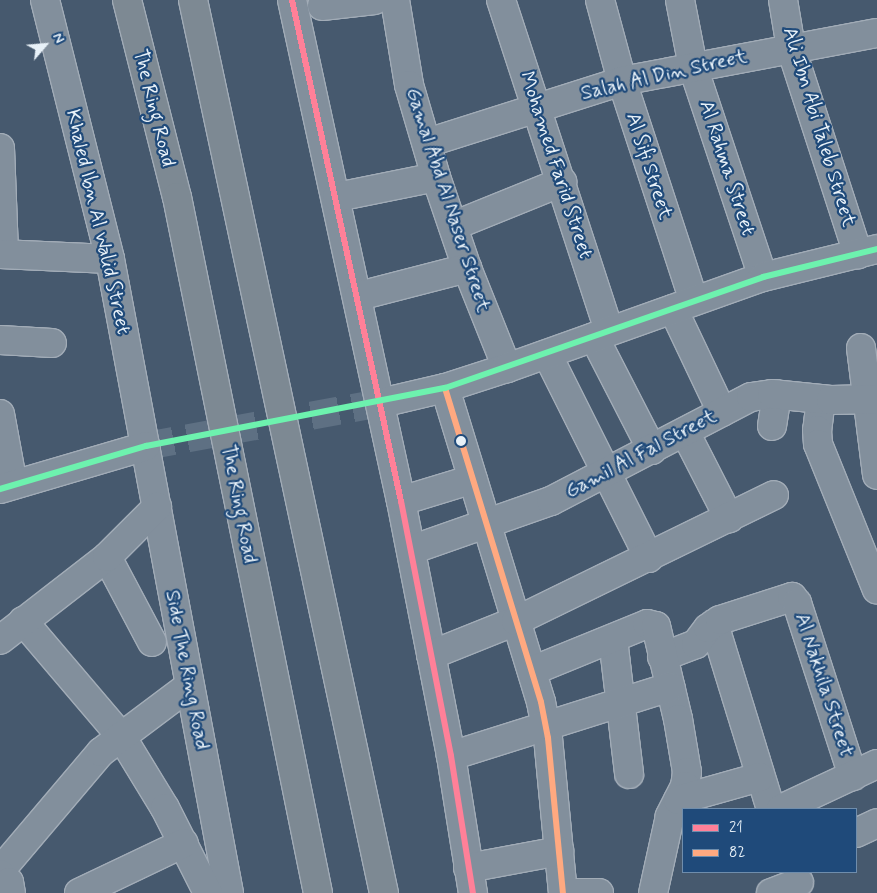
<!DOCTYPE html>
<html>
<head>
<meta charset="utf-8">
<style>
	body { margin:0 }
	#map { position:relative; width:877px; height:893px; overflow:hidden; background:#46596e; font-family:Mynerve,sans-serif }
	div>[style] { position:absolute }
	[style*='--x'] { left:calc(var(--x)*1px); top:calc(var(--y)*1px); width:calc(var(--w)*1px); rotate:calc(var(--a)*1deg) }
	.minor-tunnel>* { height:28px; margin-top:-14px; transform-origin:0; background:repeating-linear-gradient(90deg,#5e7083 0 28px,transparent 0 42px) }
	.roads { filter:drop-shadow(1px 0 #a2acb7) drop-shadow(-1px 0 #a2acb7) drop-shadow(0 1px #a2acb7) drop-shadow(0 -1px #a2acb7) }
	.minor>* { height:28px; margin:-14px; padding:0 14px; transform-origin:14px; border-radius:14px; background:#828f9c }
	.highway>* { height:28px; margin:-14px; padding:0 14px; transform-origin:14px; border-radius:14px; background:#7d8993 }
	.bus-1>* { height:6px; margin:-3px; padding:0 3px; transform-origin:3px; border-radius:3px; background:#ff8098 }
	.bus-2>* { height:6px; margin:-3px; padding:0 3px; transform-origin:3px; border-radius:3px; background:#ffa980 }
	.bus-3>* { height:6px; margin:-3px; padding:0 3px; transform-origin:3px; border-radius:3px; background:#6df2ae }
	.dots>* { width:14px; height:14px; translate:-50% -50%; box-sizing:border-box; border:2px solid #1f4a7a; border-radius:50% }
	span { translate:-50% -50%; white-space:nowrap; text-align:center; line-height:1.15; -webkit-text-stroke:4.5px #1f4a7a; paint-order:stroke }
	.street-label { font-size:20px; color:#e8f1f8 }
	.legend { position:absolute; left:682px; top:808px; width:175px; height:65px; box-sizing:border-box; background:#1f4a7a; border:1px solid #6f8dac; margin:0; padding:6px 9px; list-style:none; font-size:15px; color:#e8f1f8 }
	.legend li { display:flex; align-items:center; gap:10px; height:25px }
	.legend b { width:25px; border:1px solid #6f8dac }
	.north { position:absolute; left:20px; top:20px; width:50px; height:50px; -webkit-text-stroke:4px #1f4a7a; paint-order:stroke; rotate:63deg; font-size:14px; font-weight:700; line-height:20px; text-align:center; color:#e8f1f8 }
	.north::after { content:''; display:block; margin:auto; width:18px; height:22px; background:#e8f1f8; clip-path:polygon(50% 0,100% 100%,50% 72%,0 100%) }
</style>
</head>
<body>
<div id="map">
	<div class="minor-tunnel">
		<div style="--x:146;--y:446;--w:239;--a:-10.4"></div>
	</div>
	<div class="roads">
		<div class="minor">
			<div style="--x:45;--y:0;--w:267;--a:75.9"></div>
			<div style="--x:110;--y:259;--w:645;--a:79.37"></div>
			<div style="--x:292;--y:0;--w:513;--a:77.73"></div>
			<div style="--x:401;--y:501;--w:260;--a:78.9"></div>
			<div style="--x:451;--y:756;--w:139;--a:80.9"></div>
			<div style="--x:395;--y:0;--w:86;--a:80.6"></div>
			<div style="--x:409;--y:85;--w:96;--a:73.6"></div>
			<div style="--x:436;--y:177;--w:96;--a:71.2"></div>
			<div style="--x:467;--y:268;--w:108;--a:68.2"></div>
			<div style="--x:501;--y:0;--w:348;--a:71.9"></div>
			<div style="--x:600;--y:0;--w:84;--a:74.8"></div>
			<div style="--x:622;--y:81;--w:231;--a:71.9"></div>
			<div style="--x:680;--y:0;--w:68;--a:79"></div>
			<div style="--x:693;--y:67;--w:221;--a:71.6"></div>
			<div style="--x:783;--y:0;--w:49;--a:80.5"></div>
			<div style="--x:791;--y:48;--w:217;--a:72"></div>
			<div style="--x:322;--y:6;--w:53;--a:-6.5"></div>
			<div style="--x:427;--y:143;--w:205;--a:-17.6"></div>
			<div style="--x:622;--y:81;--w:259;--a:-10.7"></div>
			<div style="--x:0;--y:148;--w:106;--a:87.8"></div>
			<div style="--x:337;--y:197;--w:101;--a:-11.4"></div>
			<div style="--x:453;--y:226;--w:118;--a:-22"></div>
			<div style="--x:0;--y:254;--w:110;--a:2.6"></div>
			<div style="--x:359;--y:296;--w:112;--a:-14.5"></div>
			<div style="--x:673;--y:309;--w:114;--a:64.6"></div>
			<div style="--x:594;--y:337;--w:127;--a:62.8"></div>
			<div style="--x:0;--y:340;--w:52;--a:3.3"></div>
			<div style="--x:861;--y:348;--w:128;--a:82.8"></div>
			<div style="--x:547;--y:354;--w:228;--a:63.4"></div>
			<div style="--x:445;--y:388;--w:328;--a:73"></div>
			<div style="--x:541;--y:702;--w:37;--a:79"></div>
			<div style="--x:548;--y:738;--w:156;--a:84.5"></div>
			<div style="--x:821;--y:399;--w:31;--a:97"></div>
			<div style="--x:817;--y:430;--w:14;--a:86"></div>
			<div style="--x:818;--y:444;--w:157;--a:68"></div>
			<div style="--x:381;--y:403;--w:66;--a:-13.2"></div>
			<div style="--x:445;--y:388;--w:65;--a:-17.9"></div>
			<div style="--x:507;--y:368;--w:272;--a:-19.6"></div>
			<div style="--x:763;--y:277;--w:117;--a:-13.8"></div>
			<div style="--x:0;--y:414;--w:72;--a:79.6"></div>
			<div style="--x:772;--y:426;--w:32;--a:-81"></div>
			<div style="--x:685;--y:432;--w:97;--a:62.9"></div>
			<div style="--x:0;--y:489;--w:152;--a:-16.4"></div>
			<div style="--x:401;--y:501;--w:75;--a:-17"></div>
			<div style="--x:411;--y:550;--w:148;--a:-19.3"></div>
			<div style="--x:551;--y:501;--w:225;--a:-27.5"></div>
			<div style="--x:751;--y:397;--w:21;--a:-8"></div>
			<div style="--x:772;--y:394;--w:59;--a:5.8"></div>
			<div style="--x:831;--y:400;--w:46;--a:-1.2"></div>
			<div style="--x:107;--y:557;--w:96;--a:62.1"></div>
			<div style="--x:23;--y:621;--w:151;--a:49.6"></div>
			<div style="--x:121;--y:736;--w:84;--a:58.6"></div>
			<div style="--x:165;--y:808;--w:95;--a:63.2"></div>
			<div style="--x:714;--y:624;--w:194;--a:72.9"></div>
			<div style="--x:613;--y:639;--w:136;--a:83.2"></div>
			<div style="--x:0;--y:640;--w:135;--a:-37.8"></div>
			<div style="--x:107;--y:557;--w:71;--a:-45"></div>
			<div style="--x:431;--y:655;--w:92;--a:-21.8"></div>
			<div style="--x:516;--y:621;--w:287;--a:-26"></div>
			<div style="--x:662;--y:657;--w:36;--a:-21"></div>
			<div style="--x:696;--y:644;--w:20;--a:-53"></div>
			<div style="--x:708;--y:628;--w:14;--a:-34"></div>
			<div style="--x:720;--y:620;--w:76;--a:-17.7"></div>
			<div style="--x:792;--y:597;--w:8;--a:50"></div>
			<div style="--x:797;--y:603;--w:182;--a:72.1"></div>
			<div style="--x:532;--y:671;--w:124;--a:-22.2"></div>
			<div style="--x:647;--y:624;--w:9;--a:13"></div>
			<div style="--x:656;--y:626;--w:96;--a:76.7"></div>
			<div style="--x:678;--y:719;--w:54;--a:80.4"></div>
			<div style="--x:687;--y:772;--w:14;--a:98"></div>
			<div style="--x:685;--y:786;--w:34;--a:117"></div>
			<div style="--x:670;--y:816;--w:79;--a:102.4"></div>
			<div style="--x:451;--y:756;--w:230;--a:-17.5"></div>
			<div style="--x:678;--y:800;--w:85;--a:-15.7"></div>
			<div style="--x:781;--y:809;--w:106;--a:-25.1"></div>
			<div style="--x:856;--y:833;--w:23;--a:-25"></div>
			<div style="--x:468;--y:868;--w:93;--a:-10.6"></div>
			<div style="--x:0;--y:871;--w:156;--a:-49.7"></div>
			<div style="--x:101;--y:752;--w:110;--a:-36.9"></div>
			<div style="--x:0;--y:874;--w:12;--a:42"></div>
			<div style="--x:9;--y:882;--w:11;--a:80"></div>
			<div style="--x:79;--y:893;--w:116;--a:-25.5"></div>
			<div style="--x:573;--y:893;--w:26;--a:0"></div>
			<div style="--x:771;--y:893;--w:30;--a:-21"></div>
		</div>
		<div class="highway">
			<div style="--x:127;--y:0;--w:203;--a:75.8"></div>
			<div style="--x:177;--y:197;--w:710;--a:78.55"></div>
			<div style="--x:193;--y:0;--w:913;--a:77.93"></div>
		</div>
	</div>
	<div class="bus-1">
		<div style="--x:292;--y:0;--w:513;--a:77.73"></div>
		<div style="--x:401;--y:501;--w:260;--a:78.9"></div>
		<div style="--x:451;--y:756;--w:139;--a:80.9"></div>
	</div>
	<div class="bus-2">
		<div style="--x:445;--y:388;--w:328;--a:73"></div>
		<div style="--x:541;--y:702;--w:37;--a:79"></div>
		<div style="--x:548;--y:738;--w:156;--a:84.5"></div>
	</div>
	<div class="bus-3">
		<div style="--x:0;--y:489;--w:152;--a:-16.4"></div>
		<div style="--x:146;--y:446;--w:305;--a:-11"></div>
		<div style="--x:445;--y:388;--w:337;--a:-19.2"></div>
		<div style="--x:763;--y:277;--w:117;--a:-13.8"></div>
	</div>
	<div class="dots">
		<div style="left:461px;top:441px;background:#e8f1f8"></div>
	</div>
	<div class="street-label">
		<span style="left:664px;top:75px;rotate:-13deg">Salah Al Din Street</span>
		<span style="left:154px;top:108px;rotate:76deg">The Ring Road</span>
		<span style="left:819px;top:127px;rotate:73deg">Ali Ibn Abi Taleb Street</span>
		<span style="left:556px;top:165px;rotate:72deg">Mohamed Farid Street</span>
		<span style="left:649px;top:166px;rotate:72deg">Al Sifi Street</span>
		<span style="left:727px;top:168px;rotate:72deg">Al Rahma Street</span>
		<span style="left:448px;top:200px;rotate:72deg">Gamal Abd Al Naser Street</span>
		<span style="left:98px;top:222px;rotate:77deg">Khaled Ibn Al Walid Street</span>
		<span style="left:641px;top:454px;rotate:-28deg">Gamil Al Fal Street</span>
		<span style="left:239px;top:504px;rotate:79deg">The Ring Road</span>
		<span style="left:187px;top:670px;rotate:79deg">Side The Ring Road</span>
		<span style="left:824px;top:685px;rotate:72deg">Al Nakhila Street</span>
	</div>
	<ul class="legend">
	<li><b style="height:6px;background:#ff8098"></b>21</li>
	<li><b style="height:6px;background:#ffa980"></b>82</li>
	</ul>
	<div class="north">N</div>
</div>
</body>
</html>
